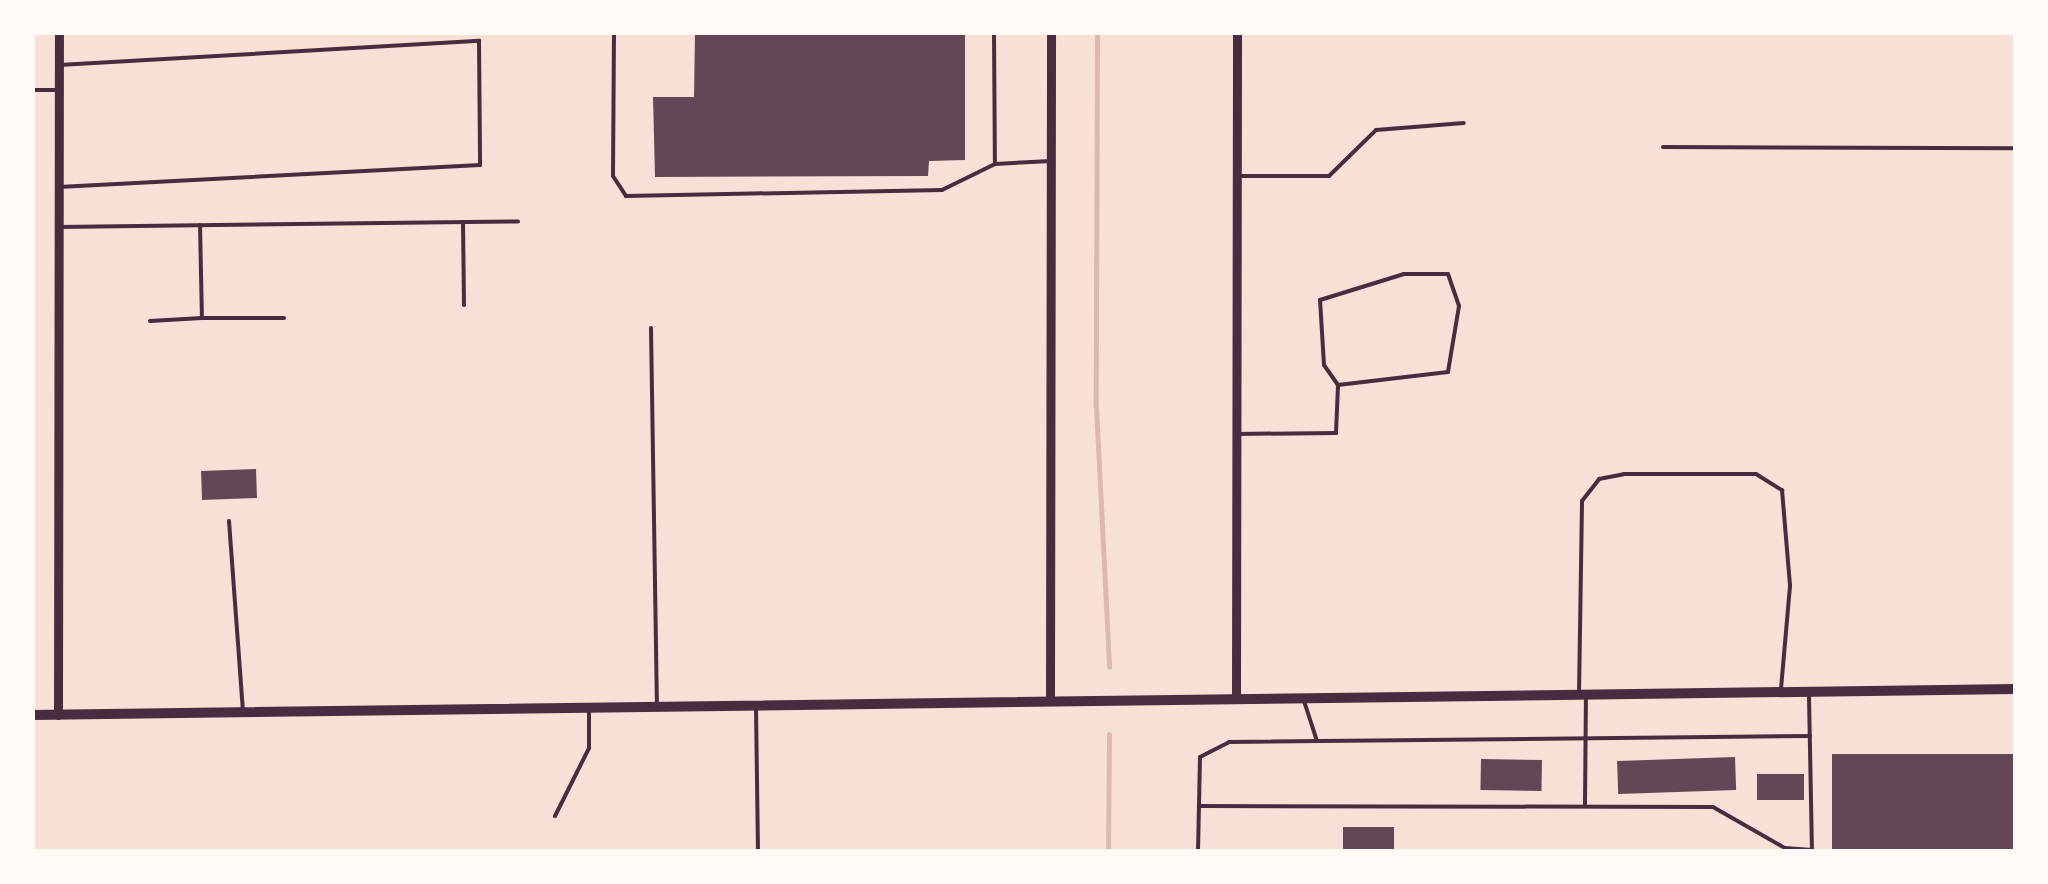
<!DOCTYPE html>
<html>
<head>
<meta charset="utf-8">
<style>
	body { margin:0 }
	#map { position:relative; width:2048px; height:884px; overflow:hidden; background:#f7e1d7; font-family:"Asap Condensed",sans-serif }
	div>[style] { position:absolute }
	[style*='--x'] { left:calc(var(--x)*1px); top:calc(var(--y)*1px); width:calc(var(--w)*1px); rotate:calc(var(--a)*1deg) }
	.stream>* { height:5px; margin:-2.5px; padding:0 2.5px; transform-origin:2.5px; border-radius:2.5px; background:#dcb8b0 }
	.building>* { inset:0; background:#644757; transform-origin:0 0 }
	.service>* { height:4px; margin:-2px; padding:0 2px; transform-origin:2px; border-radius:2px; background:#4a2c40 }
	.minor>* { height:9px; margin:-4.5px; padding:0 4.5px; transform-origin:4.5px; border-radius:4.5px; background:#4a2c40 }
	.tertiary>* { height:10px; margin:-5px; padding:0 5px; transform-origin:5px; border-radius:5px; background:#4a2c40 }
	span { translate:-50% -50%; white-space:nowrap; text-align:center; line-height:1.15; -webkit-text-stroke:10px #fffaf5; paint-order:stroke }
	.frame { position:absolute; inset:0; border:35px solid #fffaf5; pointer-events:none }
</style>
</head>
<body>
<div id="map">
	<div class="stream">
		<div style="--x:1097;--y:32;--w:375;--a:90.2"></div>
		<div style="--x:1096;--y:407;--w:260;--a:87.1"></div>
		<div style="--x:1108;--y:852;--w:118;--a:-89.5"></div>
	</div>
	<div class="building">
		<div style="clip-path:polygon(695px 32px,965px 32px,965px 160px,929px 161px,928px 176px,655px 177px,653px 97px,694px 97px)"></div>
		<div style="left:256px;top:469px;width:29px;height:55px;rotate:88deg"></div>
		<div style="left:2016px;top:754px;width:98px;height:184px;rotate:90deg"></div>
		<div style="left:1735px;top:757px;width:33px;height:118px;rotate:88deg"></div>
		<div style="left:1481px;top:759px;width:61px;height:31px;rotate:1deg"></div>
		<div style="left:1757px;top:774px;width:47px;height:26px"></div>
		<div style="left:1394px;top:827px;width:25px;height:51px;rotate:90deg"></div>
	</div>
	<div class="service">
		<div style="--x:614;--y:32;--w:144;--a:90.4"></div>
		<div style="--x:613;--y:176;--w:24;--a:57"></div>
		<div style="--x:626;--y:196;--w:316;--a:-1.1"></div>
		<div style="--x:942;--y:190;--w:59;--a:-26.1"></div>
		<div style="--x:995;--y:164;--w:56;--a:-3.1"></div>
		<div style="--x:994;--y:32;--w:131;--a:89.6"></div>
		<div style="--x:59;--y:65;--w:421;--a:-3.3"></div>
		<div style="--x:479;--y:41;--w:124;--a:89.5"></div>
		<div style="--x:480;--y:165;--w:422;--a:177"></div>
		<div style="--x:32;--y:90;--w:27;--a:0"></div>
		<div style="--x:1663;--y:147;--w:353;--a:0.2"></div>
		<div style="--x:1237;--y:176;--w:92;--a:0"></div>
		<div style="--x:1329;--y:176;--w:66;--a:-44.4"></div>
		<div style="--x:1376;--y:130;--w:88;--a:-4.5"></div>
		<div style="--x:463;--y:222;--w:83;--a:89.3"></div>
		<div style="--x:200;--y:225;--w:93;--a:88.8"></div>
		<div style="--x:202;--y:318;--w:82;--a:0"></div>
		<div style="--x:59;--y:227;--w:459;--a:-0.7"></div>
		<div style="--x:150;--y:321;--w:52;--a:-3.3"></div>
		<div style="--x:651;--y:328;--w:378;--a:89.1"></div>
		<div style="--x:1236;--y:434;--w:100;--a:-0.6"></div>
		<div style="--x:1336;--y:433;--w:48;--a:-87.6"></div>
		<div style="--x:1338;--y:385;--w:24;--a:-125"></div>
		<div style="--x:1324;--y:365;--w:65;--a:-93.5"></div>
		<div style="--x:1320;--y:300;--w:88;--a:-17.2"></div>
		<div style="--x:1404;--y:274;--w:44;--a:0"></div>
		<div style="--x:1448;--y:274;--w:34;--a:71"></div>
		<div style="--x:1459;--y:306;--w:67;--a:99.5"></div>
		<div style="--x:1448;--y:372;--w:111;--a:173.3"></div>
		<div style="--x:229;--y:521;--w:192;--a:85.8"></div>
		<div style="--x:1579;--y:694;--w:193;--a:-89.1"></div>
		<div style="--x:1582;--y:501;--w:28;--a:-52"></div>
		<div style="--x:1599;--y:479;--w:25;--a:-11"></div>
		<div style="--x:1624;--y:474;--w:132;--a:0"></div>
		<div style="--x:1756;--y:474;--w:31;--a:32"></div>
		<div style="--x:1782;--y:490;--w:96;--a:85.2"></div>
		<div style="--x:1790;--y:586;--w:103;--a:95"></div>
		<div style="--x:1809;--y:696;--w:156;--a:88.9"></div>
		<div style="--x:1304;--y:701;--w:40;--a:72"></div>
		<div style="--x:756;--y:709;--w:143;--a:89.2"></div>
		<div style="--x:1585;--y:804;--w:105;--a:-89.5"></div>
		<div style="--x:1199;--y:806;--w:514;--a:0.11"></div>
		<div style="--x:1713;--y:807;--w:83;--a:29.7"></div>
		<div style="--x:1785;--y:848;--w:27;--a:4"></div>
		<div style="--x:555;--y:816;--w:76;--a:-63.4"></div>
		<div style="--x:589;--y:748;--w:37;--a:-90"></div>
		<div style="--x:1198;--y:852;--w:95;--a:-88.8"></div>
		<div style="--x:1200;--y:757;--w:33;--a:-27"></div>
		<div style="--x:1229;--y:742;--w:581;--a:-0.59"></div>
	</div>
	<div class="minor">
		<div style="--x:1236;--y:698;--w:666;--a:-89.91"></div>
		<div style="--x:1050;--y:699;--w:667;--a:-89.91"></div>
		<div style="--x:58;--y:715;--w:683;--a:-89.92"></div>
	</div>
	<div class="tertiary">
		<div style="--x:32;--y:715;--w:1984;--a:-0.75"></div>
	</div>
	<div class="frame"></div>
</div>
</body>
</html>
